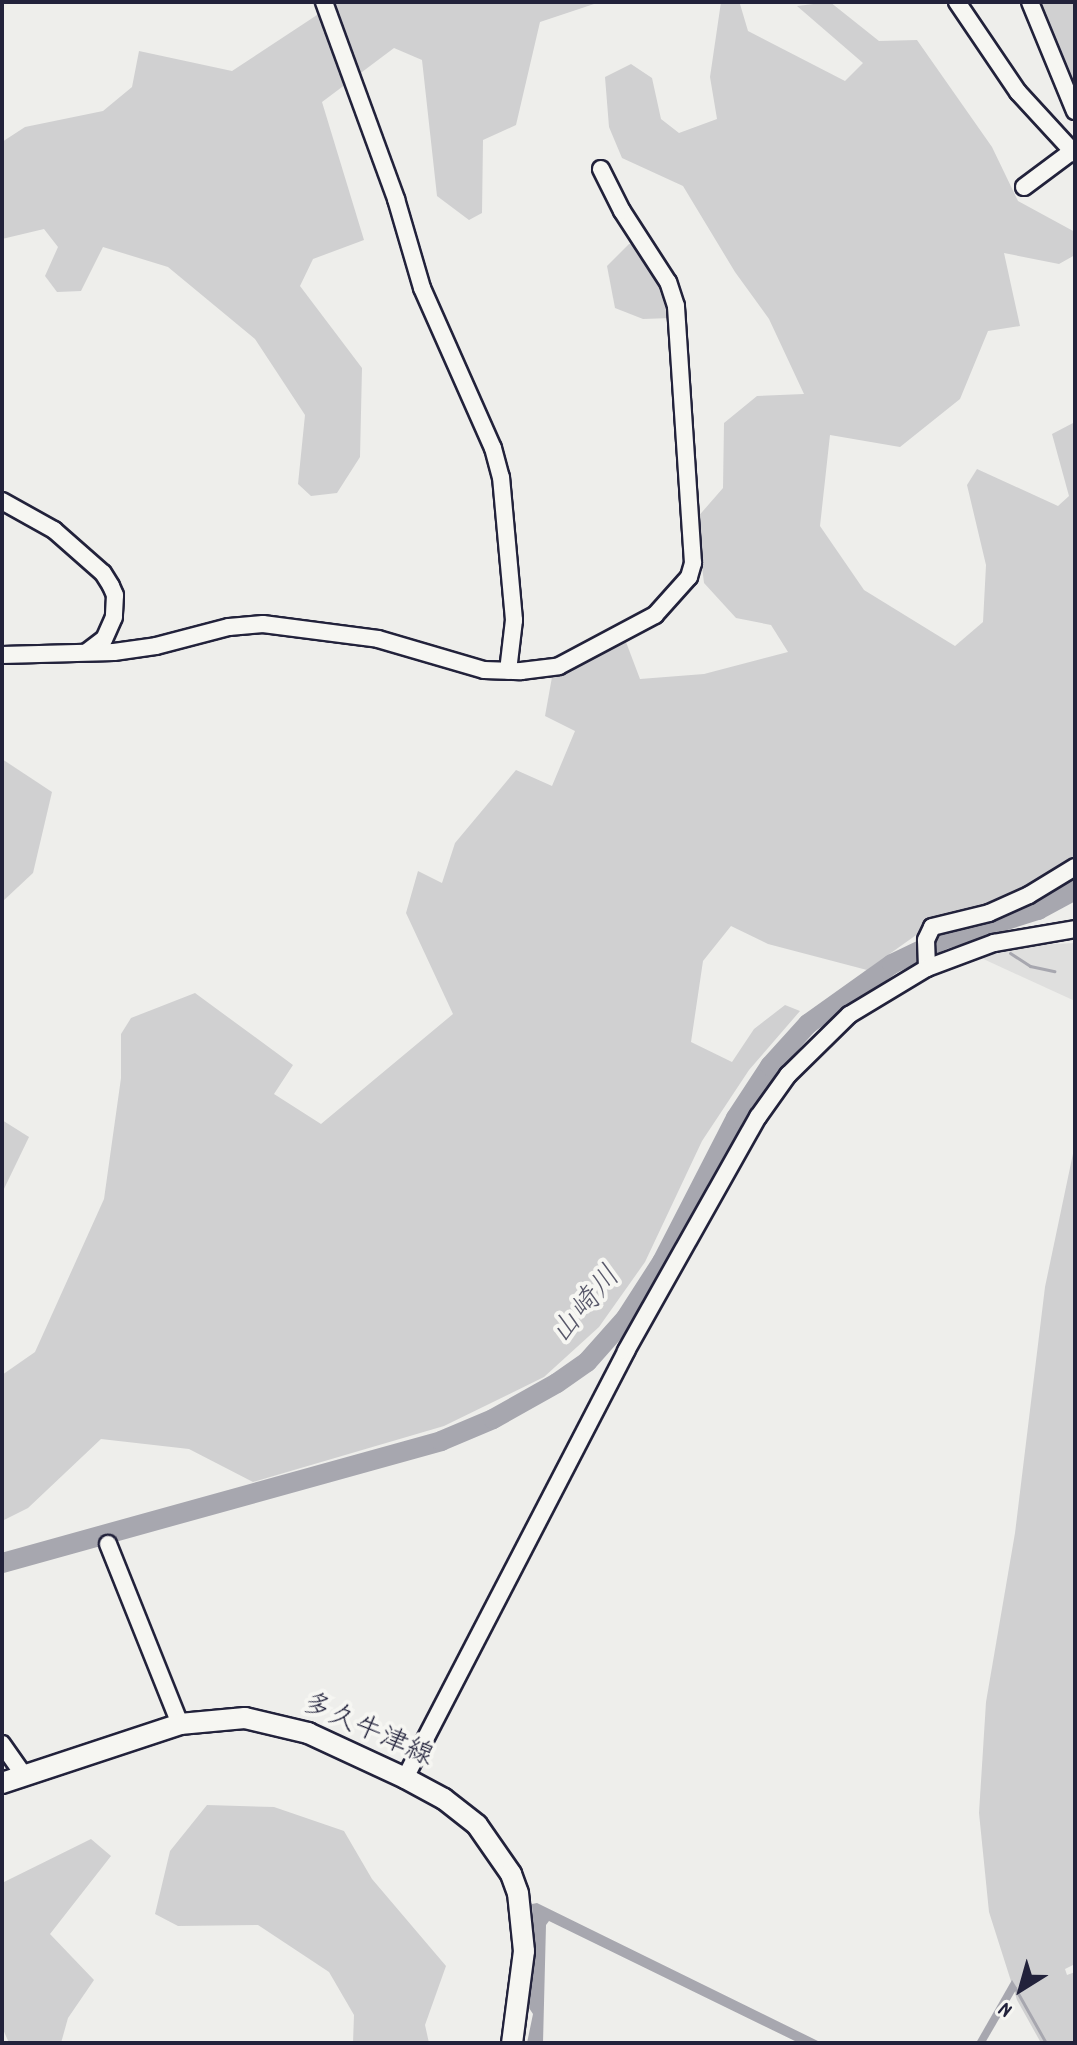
<!DOCTYPE html>
<html>
<head>
<meta charset="utf-8">
<style>
	body { margin:0 }
	#map { position:relative; width:1077px; height:2045px; overflow:hidden; background:#eeeeeb; font-family:Dekko,"Klee One",sans-serif }
	div>[style] { position:absolute }
	[style*='--x'] { left:calc(var(--x)*1px); top:calc(var(--y)*1px); width:calc(var(--w)*1px); rotate:calc(var(--a)*1deg) }
	.built>* { inset:0; background:#dfdfde }
	.green>* { inset:0; background:#d0d0d1 }
	.water>* { inset:0; background:#a7a7af }
	.stream>* { height:3px; margin:-1.5px; padding:0 1.5px; transform-origin:1.5px; border-radius:1.5px; background:#a7a7af }
	.river>* { height:20px; margin:-10px; padding:0 10px; transform-origin:10px; border-radius:10px; background:#a7a7af }
	.roads { filter:drop-shadow(2px 0 #22223b) drop-shadow(-2px 0 #22223b) drop-shadow(0 2px #22223b) drop-shadow(0 -2px #22223b) }
	.minor>* { height:16px; margin:-8px; padding:0 8px; transform-origin:8px; border-radius:8px; background:#f6f6f2 }
	.major>* { height:20px; margin:-10px; padding:0 10px; transform-origin:10px; border-radius:10px; background:#f6f6f2 }
	span { translate:-50% -50%; white-space:nowrap; text-align:center; line-height:1.15; -webkit-text-stroke:8px #f6f6f2; paint-order:stroke }
	.street-label { font-size:28px; color:#22223b }
	.water-label { font-size:30px; color:#575769; font-style:italic }
	.frame { position:absolute; inset:0; border:4px solid #22223b; pointer-events:none }
	.north { position:absolute; left:981px; top:1949px; width:80px; height:80px; -webkit-text-stroke:6px #f6f6f2; paint-order:stroke; rotate:217deg; font-size:22px; font-weight:700; line-height:32px; text-align:center; color:#22223b }
	.north::after { content:''; display:block; margin:auto; width:28px; height:36px; background:#22223b; clip-path:polygon(50% 0,100% 100%,50% 72%,0 100%) }
</style>
</head>
<body>
<div id="map">
	<div class="built">
		<div style="clip-path:polygon(1075px 943px,1075px 1001px,979px 957px,1036px 945px)"></div>
	</div>
	<div class="green">
		<div style="clip-path:polygon(326px 2px,600px 2px,540px 22px,516px 125px,483px 140px,482px 213px,469px 220px,437px 196px,422px 60px,394px 48px,322px 102px,364px 240px,313px 259px,300px 286px,362px 368px,360px 457px,337px 493px,311px 496px,298px 484px,305px 415px,255px 339px,168px 267px,103px 247px,81px 291px,57px 292px,45px 276px,58px 247px,44px 229px,2px 239px,2px 142px,25px 127px,103px 111px,132px 87px,139px 51px,232px 71px,317px 15px)"></div>
		<div style="clip-path:polygon(721px 2px,740px 4px,748px 31px,845px 81px,863px 63px,797px 6px,830px 2px,879px 41px,917px 40px,992px 147px,1018px 201px,1075px 232px,1075px 255px,1059px 264px,1004px 253px,1020px 326px,988px 331px,960px 399px,900px 447px,830px 435px,820px 526px,864px 590px,955px 646px,983px 622px,986px 565px,967px 485px,977px 469px,1058px 506px,1069px 496px,1052px 434px,1075px 422px,1075px 856px,1000px 902px,926px 928px,867px 970px,768px 944px,731px 926px,703px 961px,691px 1042px,732px 1062px,754px 1029px,785px 1005px,800px 1011px,749px 1070px,702px 1141px,645px 1262px,599px 1327px,544px 1377px,444px 1426px,253px 1482px,189px 1449px,101px 1439px,28px 1508px,2px 1521px,2px 1375px,35px 1352px,104px 1199px,121px 1078px,121px 1034px,131px 1018px,195px 993px,293px 1065px,274px 1094px,321px 1124px,453px 1014px,406px 913px,418px 871px,442px 883px,455px 843px,516px 770px,552px 786px,575px 731px,545px 716px,552px 677px,582px 656px,626px 642px,640px 679px,704px 674px,788px 652px,771px 625px,736px 618px,704px 583px,696px 519px,723px 488px,724px 423px,757px 396px,804px 394px,769px 319px,735px 272px,683px 186px,622px 158px,609px 127px,605px 77px,631px 64px,652px 78px,661px 119px,679px 133px,717px 119px,710px 77px)"></div>
		<div style="clip-path:polygon(1024px 2px,1075px 2px,1075px 101px)"></div>
		<div style="clip-path:polygon(629px 244px,650px 246px,674px 271px,681px 306px,671px 318px,643px 319px,615px 308px,607px 266px)"></div>
		<div style="clip-path:polygon(2px 759px,52px 792px,33px 873px,2px 902px)"></div>
		<div style="clip-path:polygon(2px 1120px,29px 1137px,2px 1193px)"></div>
		<div style="clip-path:polygon(1075px 1144px,1075px 1964px,1065px 1969px,1067px 1975px,1075px 1972px,1075px 2043px,1041px 2043px,1017px 2000px,989px 1912px,979px 1813px,986px 1702px,1015px 1533px,1045px 1287px)"></div>
		<div style="clip-path:polygon(207px 1805px,274px 1807px,344px 1831px,372px 1879px,446px 1966px,425px 2025px,429px 2043px,353px 2043px,354px 2015px,329px 1972px,258px 1925px,178px 1926px,155px 1914px,170px 1851px)"></div>
		<div style="clip-path:polygon(91px 1839px,111px 1856px,50px 1934px,94px 1980px,68px 2018px,61px 2043px,9px 2043px,2px 2027px,2px 1883px)"></div>
	</div>
	<div class="water">
		<div style="clip-path:polygon(537px 1903px,822px 2043px,799px 2043px,549px 1921px,546px 1925px,543px 2043px,527px 2043px,533px 2014px,527px 2005px,534px 1951px,532px 1904px)"></div>
		<div style="clip-path:polygon(1012px 1980px,1017px 1988px,985px 2043px,976px 2043px)"></div>
	</div>
	<div class="stream">
		<div style="--x:1010;--y:953;--w:24;--a:33"></div>
		<div style="--x:1030;--y:966;--w:25;--a:12"></div>
		<div style="--x:1015;--y:1988;--w:63;--a:60.6"></div>
	</div>
	<div class="river">
		<div style="--x:2;--y:1563;--w:456;--a:-15.5"></div>
		<div style="--x:441;--y:1441;--w:56;--a:-22.9"></div>
		<div style="--x:493;--y:1419;--w:73;--a:-29.4"></div>
		<div style="--x:557;--y:1383;--w:37;--a:-35"></div>
		<div style="--x:587;--y:1362;--w:59;--a:-48.4"></div>
		<div style="--x:626;--y:1318;--w:67;--a:-57.3"></div>
		<div style="--x:662;--y:1262;--w:162;--a:-62.8"></div>
		<div style="--x:736;--y:1118;--w:62;--a:-56.8"></div>
		<div style="--x:770;--y:1066;--w:57;--a:-47.9"></div>
		<div style="--x:808;--y:1024;--w:103;--a:-35.5"></div>
		<div style="--x:892;--y:964;--w:55;--a:-25.6"></div>
		<div style="--x:942;--y:940;--w:101;--a:-17.4"></div>
		<div style="--x:1038;--y:910;--w:42;--a:-28.4"></div>
	</div>
	<div class="roads">
		<div class="minor">
			<div style="--x:324;--y:2;--w:210;--a:69.9"></div>
			<div style="--x:396;--y:199;--w:93;--a:73.7"></div>
			<div style="--x:422;--y:288;--w:175;--a:66.1"></div>
			<div style="--x:493;--y:448;--w:30;--a:75"></div>
			<div style="--x:501;--y:477;--w:144;--a:84.8"></div>
			<div style="--x:514;--y:620;--w:51;--a:96.7"></div>
			<div style="--x:957;--y:2;--w:109;--a:55.9"></div>
			<div style="--x:1018;--y:92;--w:84;--a:47.4"></div>
			<div style="--x:1030;--y:2;--w:118;--a:67.6"></div>
			<div style="--x:1024;--y:187;--w:64;--a:-36.7"></div>
			<div style="--x:2;--y:501;--w:60;--a:29.1"></div>
			<div style="--x:54;--y:530;--w:65;--a:41.3"></div>
			<div style="--x:103;--y:573;--w:15;--a:58"></div>
			<div style="--x:111;--y:586;--w:10;--a:66"></div>
			<div style="--x:115;--y:595;--w:22;--a:93"></div>
			<div style="--x:114;--y:617;--w:24;--a:114"></div>
			<div style="--x:104;--y:639;--w:21;--a:143"></div>
			<div style="--x:2;--y:655;--w:112;--a:-1.5"></div>
			<div style="--x:114;--y:652;--w:42;--a:-8.1"></div>
			<div style="--x:156;--y:646;--w:75;--a:-14.6"></div>
			<div style="--x:229;--y:627;--w:34;--a:-5"></div>
			<div style="--x:263;--y:624;--w:116;--a:7.4"></div>
			<div style="--x:378;--y:639;--w:110;--a:16.3"></div>
			<div style="--x:484;--y:670;--w:37;--a:2"></div>
			<div style="--x:521;--y:671;--w:38;--a:-7"></div>
			<div style="--x:559;--y:666;--w:109;--a:-28"></div>
			<div style="--x:655;--y:615;--w:51;--a:-48.2"></div>
			<div style="--x:689;--y:577;--w:15;--a:-74"></div>
			<div style="--x:693;--y:563;--w:258;--a:-93.8"></div>
			<div style="--x:676;--y:306;--w:25;--a:-108"></div>
			<div style="--x:668;--y:282;--w:85;--a:-122.9"></div>
			<div style="--x:622;--y:211;--w:47;--a:-116.6"></div>
			<div style="--x:927;--y:968;--w:28;--a:-92"></div>
			<div style="--x:926;--y:940;--w:14;--a:-65"></div>
			<div style="--x:932;--y:927;--w:59;--a:-13.8"></div>
			<div style="--x:989;--y:913;--w:44;--a:-24.2"></div>
			<div style="--x:1029;--y:895;--w:54;--a:-31.3"></div>
			<div style="--x:108;--y:1544;--w:194;--a:68.2"></div>
			<div style="--x:2;--y:1744;--w:38;--a:55"></div>
			<div style="--x:405;--y:1778;--w:481;--a:-62.6"></div>
			<div style="--x:626;--y:1351;--w:269;--a:-60.6"></div>
			<div style="--x:758;--y:1117;--w:52;--a:-54.5"></div>
			<div style="--x:788;--y:1075;--w:86;--a:-44.5"></div>
			<div style="--x:849;--y:1015;--w:91;--a:-31.1"></div>
			<div style="--x:927;--y:968;--w:72;--a:-20.5"></div>
			<div style="--x:994;--y:943;--w:82;--a:-9.8"></div>
		</div>
		<div class="major">
			<div style="--x:2;--y:1783;--w:188;--a:-18.3"></div>
			<div style="--x:180;--y:1724;--w:65;--a:-5.3"></div>
			<div style="--x:245;--y:1718;--w:65;--a:13.4"></div>
			<div style="--x:308;--y:1733;--w:107;--a:24.9"></div>
			<div style="--x:405;--y:1778;--w:44;--a:28.3"></div>
			<div style="--x:444;--y:1799;--w:42;--a:38.2"></div>
			<div style="--x:477;--y:1825;--w:60;--a:55.2"></div>
			<div style="--x:511;--y:1874;--w:20;--a:70"></div>
			<div style="--x:518;--y:1893;--w:58;--a:84.1"></div>
			<div style="--x:524;--y:1951;--w:93;--a:97.4"></div>
		</div>
	</div>
	<div class="street-label">
		<span style="left:367px;top:1732px;rotate:24deg">多久牛津線</span>
	</div>
	<div class="water-label">
		<span style="left:588px;top:1307px;rotate:-50deg">山崎川</span>
	</div>
	<div class="frame"></div>
	<div class="north">N</div>
</div>
</body>
</html>
